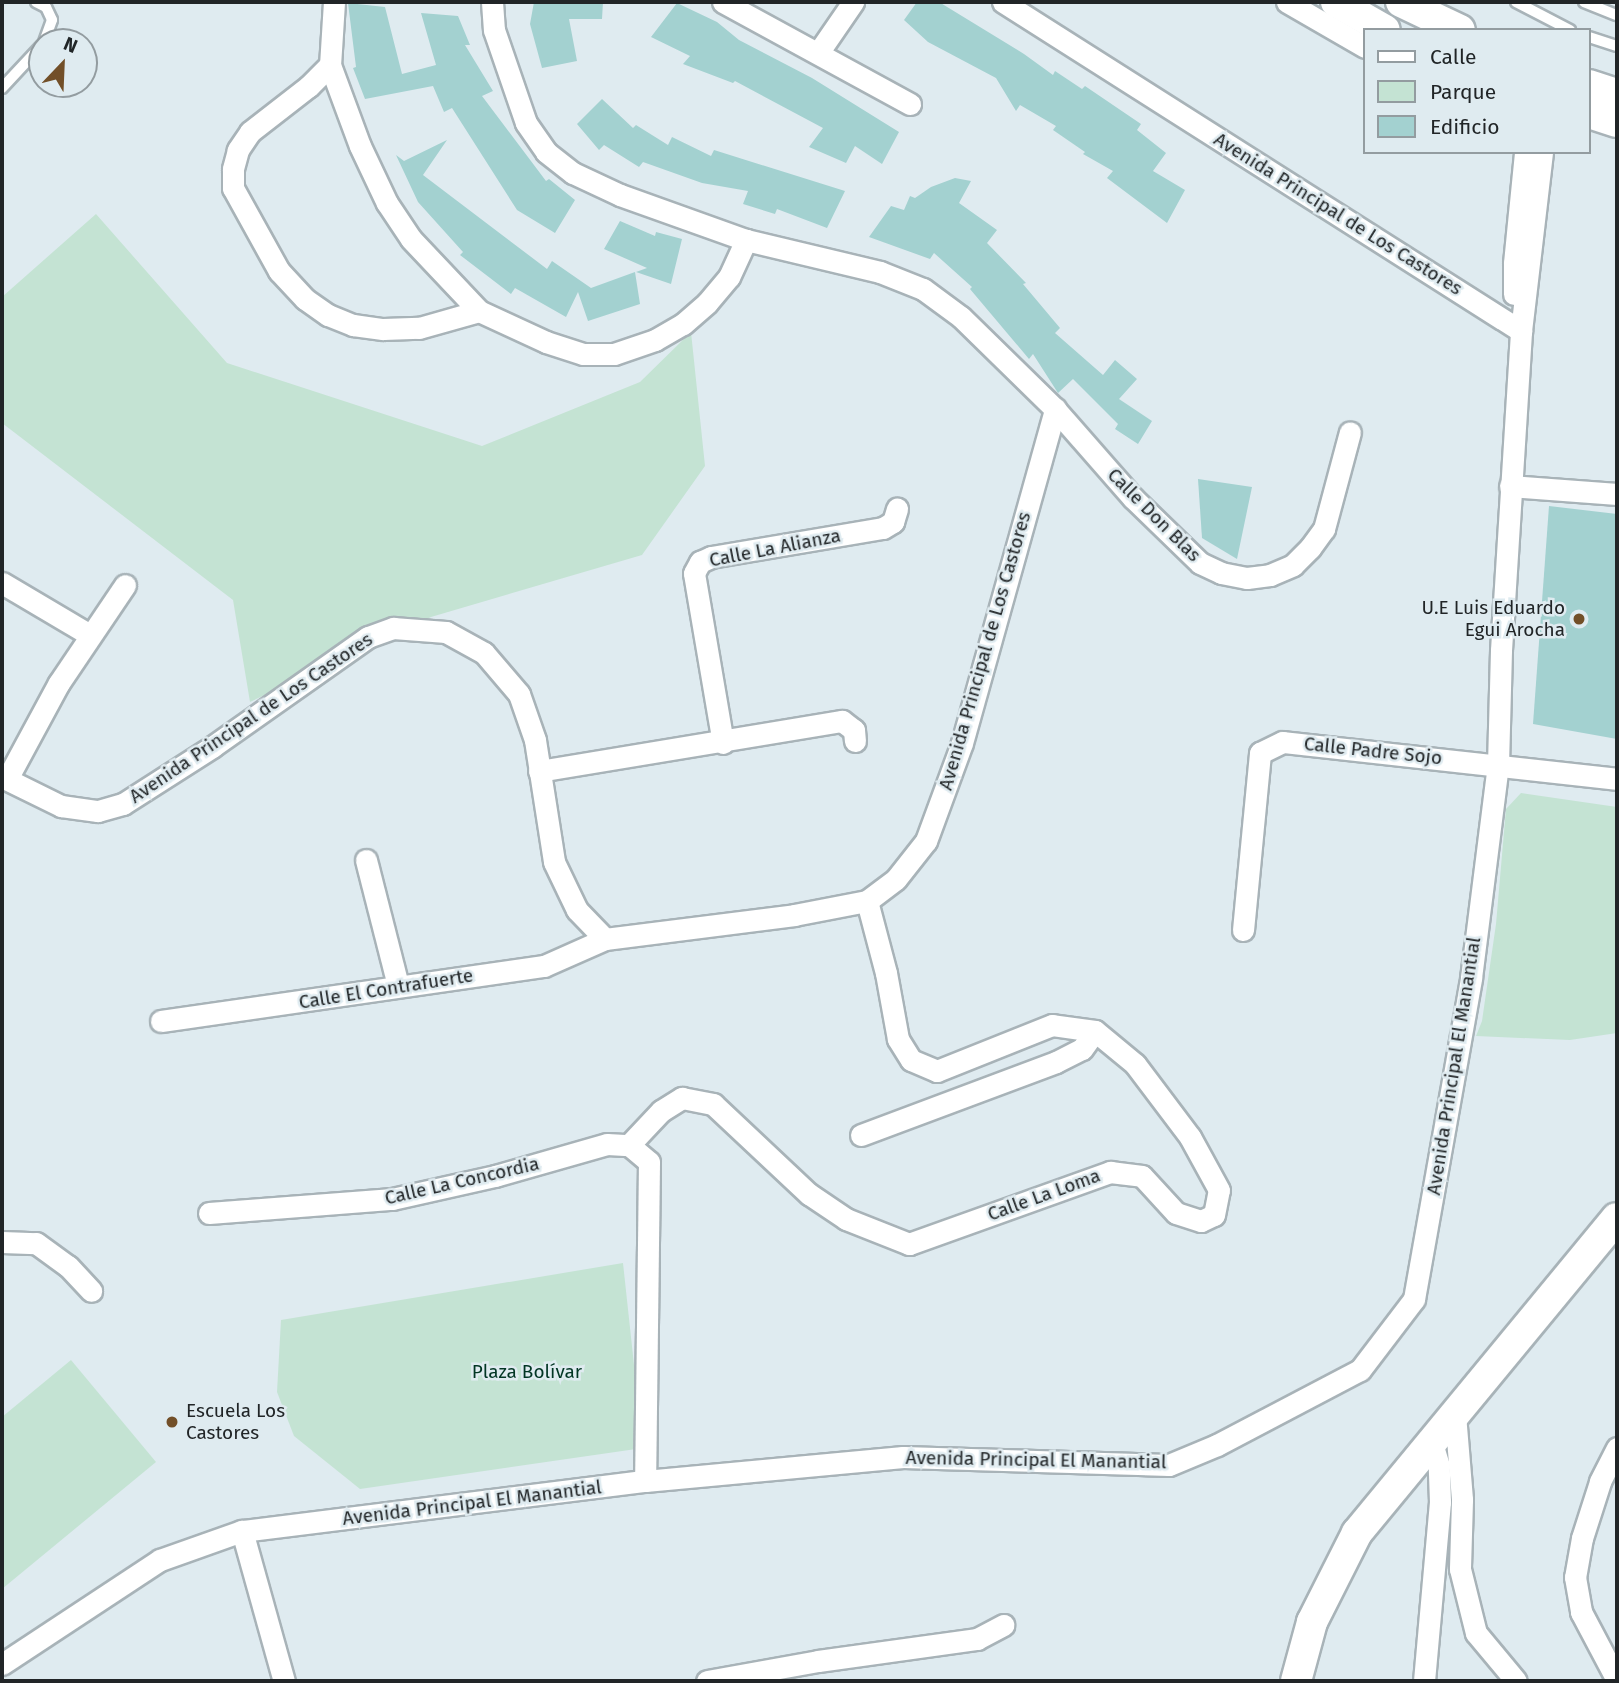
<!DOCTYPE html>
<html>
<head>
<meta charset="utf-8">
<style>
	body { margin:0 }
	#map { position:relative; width:1619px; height:1683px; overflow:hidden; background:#dfebf0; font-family:"Fira Sans",sans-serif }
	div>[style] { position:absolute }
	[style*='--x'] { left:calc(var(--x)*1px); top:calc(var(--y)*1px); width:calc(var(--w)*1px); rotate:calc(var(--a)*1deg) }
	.green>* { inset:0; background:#c4e3d3 }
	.building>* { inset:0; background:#a3d1d0 }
	.roads { filter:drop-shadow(2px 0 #a8b3b8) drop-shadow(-2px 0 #a8b3b8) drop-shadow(0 2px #a8b3b8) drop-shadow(0 -2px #a8b3b8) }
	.lane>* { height:10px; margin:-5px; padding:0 5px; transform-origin:5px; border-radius:5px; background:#fff }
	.street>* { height:21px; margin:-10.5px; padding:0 10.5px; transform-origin:10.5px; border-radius:10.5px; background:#fff }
	.secondary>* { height:30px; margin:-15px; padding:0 15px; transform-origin:15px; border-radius:15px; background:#fff }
	.dots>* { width:19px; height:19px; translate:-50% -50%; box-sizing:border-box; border:4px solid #dfebf0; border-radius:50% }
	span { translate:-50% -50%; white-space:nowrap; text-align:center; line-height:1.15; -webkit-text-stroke:5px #dfebf0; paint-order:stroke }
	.street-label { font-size:19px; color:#212527 }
	.poi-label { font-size:19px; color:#212527 }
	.right { translate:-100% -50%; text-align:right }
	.left { translate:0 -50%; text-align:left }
	.park-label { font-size:19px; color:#023624 }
	.frame { position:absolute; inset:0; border:4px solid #212527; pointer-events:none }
	.legend { position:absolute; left:1363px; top:28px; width:228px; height:126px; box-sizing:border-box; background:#dfebf0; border:2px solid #939ca0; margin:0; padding:9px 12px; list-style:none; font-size:21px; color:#212527 }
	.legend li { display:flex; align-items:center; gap:14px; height:35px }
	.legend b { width:35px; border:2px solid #939ca0 }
	.north { position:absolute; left:28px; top:28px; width:70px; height:70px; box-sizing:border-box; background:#dfebf0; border:2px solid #939ca0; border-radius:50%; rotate:23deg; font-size:19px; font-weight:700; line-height:28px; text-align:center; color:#212527 }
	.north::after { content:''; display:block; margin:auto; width:24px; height:32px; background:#724f28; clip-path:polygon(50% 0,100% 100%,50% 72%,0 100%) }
</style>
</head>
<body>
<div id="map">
	<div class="green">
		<div style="clip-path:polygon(96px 214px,227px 363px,482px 446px,640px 382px,691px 332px,705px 466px,642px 555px,431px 617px,250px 702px,233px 600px,2px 423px,2px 297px)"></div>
		<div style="clip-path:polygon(1521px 793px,1617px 807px,1617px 1033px,1570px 1040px,1476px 1036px,1482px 1021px,1496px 924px,1506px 809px)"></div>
		<div style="clip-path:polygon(623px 1263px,643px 1448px,360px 1489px,294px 1436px,277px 1392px,281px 1320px)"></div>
		<div style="clip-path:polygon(71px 1360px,156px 1462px,2px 1589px,2px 1417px)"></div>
	</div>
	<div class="building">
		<div style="clip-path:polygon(534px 2px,603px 2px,602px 19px,569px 19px,577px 61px,542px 68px,530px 24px)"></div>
		<div style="clip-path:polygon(917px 2px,939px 2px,1024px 54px,1053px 75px,1055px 71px,1082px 89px,1085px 86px,1141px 124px,1137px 130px,1166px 153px,1153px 171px,1185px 190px,1167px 223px,1107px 178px,1113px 171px,1083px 154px,1085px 152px,1053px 130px,1056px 126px,1020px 105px,1016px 111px,996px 78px,928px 42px,904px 20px)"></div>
		<div style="clip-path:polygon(348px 3px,385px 7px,402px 74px,436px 65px,421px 13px,458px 16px,470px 45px,465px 45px,493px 91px,482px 96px,546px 181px,549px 179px,575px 200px,555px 233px,517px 210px,452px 108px,444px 112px,433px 86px,365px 99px,353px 68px,356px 67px)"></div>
		<div style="clip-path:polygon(677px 3px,717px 22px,739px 40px,812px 78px,899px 132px,882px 164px,855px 146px,846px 163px,809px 147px,823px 128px,735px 81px,733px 83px,683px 64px,690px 56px,651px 37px)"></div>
		<div style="clip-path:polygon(602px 99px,633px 128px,636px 125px,668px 145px,672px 137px,711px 156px,714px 150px,845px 191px,827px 228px,777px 209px,775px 214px,743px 204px,748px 191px,702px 183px,643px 162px,639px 167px,604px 145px,599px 150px,577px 124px)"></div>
		<div style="clip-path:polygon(447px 140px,423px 175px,547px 269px,552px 261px,591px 288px,635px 272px,640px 304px,588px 321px,578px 292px,566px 317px,515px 288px,511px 294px,460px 255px,463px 252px,418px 202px,396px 155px,404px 161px)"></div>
		<div style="clip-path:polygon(955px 178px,971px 181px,959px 203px,997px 230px,987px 243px,1026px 283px,1023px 284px,1060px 328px,1055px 333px,1103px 375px,1115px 360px,1137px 379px,1119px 399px,1152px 421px,1138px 444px,1115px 429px,1118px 424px,1073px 379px,1058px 393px,1033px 354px,1029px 359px,970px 289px,972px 287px,934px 253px,930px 259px,869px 237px,891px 206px,904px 210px,910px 196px,915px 198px,931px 187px)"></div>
		<div style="clip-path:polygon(620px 221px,655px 236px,656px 232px,682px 239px,671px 284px,636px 272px,647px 268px,604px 249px)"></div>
		<div style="clip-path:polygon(1198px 479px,1252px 487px,1237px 559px,1202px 538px)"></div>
		<div style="clip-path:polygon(1549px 506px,1617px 514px,1617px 739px,1533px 724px)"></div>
	</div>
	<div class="roads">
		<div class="lane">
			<div style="--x:36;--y:2;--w:11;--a:27"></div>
			<div style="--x:46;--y:7;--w:14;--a:65"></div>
			<div style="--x:52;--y:20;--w:23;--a:110"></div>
			<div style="--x:1516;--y:2;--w:61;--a:27.4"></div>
			<div style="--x:1584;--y:2;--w:35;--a:22"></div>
			<div style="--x:1589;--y:37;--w:29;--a:18"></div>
			<div style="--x:2;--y:88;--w:59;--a:-47.1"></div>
		</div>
		<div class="street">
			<div style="--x:334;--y:2;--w:63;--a:93.6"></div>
			<div style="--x:330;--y:65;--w:86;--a:69.7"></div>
			<div style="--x:360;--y:146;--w:63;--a:64.7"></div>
			<div style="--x:387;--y:203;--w:43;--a:56.3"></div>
			<div style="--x:411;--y:239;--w:99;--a:46.6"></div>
			<div style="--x:479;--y:311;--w:74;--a:24.8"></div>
			<div style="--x:546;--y:342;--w:39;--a:18"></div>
			<div style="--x:583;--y:354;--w:31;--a:0"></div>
			<div style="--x:614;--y:354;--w:43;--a:-18.9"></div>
			<div style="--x:655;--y:340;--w:32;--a:-30"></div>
			<div style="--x:683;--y:324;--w:32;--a:-41"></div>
			<div style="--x:707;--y:303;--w:34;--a:-50"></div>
			<div style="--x:729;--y:277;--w:41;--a:-65.3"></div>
			<div style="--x:492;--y:2;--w:28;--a:86"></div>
			<div style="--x:494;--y:30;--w:98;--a:71"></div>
			<div style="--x:526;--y:123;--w:35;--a:55"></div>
			<div style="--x:546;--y:152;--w:34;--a:38"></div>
			<div style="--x:573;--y:173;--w:52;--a:25.1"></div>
			<div style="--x:620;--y:195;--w:134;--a:19.7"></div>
			<div style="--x:746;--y:240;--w:138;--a:13.4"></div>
			<div style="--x:880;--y:272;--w:46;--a:21.6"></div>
			<div style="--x:923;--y:289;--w:47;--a:36.4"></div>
			<div style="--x:961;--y:317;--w:132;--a:44.4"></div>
			<div style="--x:1055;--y:409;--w:118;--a:48.8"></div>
			<div style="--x:1133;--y:498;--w:93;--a:44.1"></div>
			<div style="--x:1200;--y:563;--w:23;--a:25"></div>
			<div style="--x:1221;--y:573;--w:26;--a:11"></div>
			<div style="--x:1247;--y:578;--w:23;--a:-7"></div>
			<div style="--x:1270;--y:575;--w:25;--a:-23"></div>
			<div style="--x:1293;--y:565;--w:24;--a:-45"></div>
			<div style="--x:1310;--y:548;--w:24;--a:-54"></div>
			<div style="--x:1324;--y:529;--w:100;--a:-75"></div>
			<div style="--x:723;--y:2;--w:213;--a:28.6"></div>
			<div style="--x:1003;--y:2;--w:614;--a:32.42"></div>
			<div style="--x:1287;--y:2;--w:90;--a:30"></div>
			<div style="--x:818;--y:53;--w:62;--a:-55.5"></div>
			<div style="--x:330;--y:65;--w:30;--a:135"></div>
			<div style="--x:309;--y:86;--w:75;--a:142.1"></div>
			<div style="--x:250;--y:132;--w:22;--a:124"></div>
			<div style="--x:238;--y:150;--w:20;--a:105"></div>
			<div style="--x:233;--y:169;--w:19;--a:90"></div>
			<div style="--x:233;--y:188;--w:95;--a:61"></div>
			<div style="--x:279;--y:271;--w:38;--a:47"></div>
			<div style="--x:305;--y:299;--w:28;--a:35"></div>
			<div style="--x:328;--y:315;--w:27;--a:22"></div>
			<div style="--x:353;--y:325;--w:30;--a:8"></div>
			<div style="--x:383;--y:329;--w:36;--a:-2"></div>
			<div style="--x:419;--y:328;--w:62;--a:-15.8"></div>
			<div style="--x:1514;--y:294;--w:31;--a:-90"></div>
			<div style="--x:1514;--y:263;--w:112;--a:-84.3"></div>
			<div style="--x:1510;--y:486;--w:107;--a:4.3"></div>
			<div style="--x:2;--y:583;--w:102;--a:30.6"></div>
			<div style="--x:723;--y:743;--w:172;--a:-99.7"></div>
			<div style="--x:694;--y:573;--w:13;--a:-61"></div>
			<div style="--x:700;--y:562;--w:12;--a:-24"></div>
			<div style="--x:711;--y:557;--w:174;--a:-9.6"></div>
			<div style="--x:883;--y:528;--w:12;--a:-31"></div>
			<div style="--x:893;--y:522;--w:14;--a:-73"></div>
			<div style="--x:539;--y:771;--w:307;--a:-9.4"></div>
			<div style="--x:842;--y:721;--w:15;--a:37"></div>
			<div style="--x:854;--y:730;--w:11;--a:85"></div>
			<div style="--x:2;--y:777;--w:66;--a:26.2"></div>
			<div style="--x:61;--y:806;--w:37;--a:8"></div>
			<div style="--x:98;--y:811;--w:26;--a:-16"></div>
			<div style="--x:123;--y:804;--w:106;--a:-32.6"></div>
			<div style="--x:212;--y:747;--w:191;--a:-35.2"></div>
			<div style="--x:368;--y:637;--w:27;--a:-20"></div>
			<div style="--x:393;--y:628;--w:53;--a:4.3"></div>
			<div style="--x:446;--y:632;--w:43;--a:28.9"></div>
			<div style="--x:484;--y:653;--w:54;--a:49.5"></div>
			<div style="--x:519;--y:694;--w:49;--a:70.8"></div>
			<div style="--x:535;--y:740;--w:123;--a:81.1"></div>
			<div style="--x:554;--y:862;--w:53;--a:64.4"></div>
			<div style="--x:577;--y:910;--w:40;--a:46"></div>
			<div style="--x:7;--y:779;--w:109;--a:-61.6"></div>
			<div style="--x:59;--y:683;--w:118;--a:-56"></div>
			<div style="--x:366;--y:860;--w:130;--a:75.7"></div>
			<div style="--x:1243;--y:930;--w:178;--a:-84.5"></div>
			<div style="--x:1260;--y:753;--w:25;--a:-26"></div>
			<div style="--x:1283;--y:742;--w:336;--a:6.3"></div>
			<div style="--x:161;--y:1021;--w:387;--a:-8.2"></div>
			<div style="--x:544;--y:966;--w:67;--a:-23.9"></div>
			<div style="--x:605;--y:939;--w:191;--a:-7.2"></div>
			<div style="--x:794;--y:915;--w:74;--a:-10.9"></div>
			<div style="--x:867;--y:901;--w:36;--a:-37"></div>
			<div style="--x:896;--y:879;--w:48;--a:-51.7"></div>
			<div style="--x:926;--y:841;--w:104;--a:-69.8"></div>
			<div style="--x:962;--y:743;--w:347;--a:-74.4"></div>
			<div style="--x:861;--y:1135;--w:208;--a:-20.5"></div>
			<div style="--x:1056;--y:1062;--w:29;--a:-27"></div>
			<div style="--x:1082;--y:1049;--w:22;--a:-54"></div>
			<div style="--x:629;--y:1145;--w:47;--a:-46.7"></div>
			<div style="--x:661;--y:1111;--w:25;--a:-32"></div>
			<div style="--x:682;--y:1098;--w:32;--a:11"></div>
			<div style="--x:713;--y:1104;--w:132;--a:43.2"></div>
			<div style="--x:809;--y:1194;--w:45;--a:34"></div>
			<div style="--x:846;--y:1219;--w:68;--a:21.6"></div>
			<div style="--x:909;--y:1244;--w:214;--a:-19.7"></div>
			<div style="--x:1110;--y:1172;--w:32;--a:7"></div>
			<div style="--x:1142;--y:1176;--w:50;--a:47.4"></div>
			<div style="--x:1176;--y:1213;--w:26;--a:18"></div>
			<div style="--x:1201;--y:1221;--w:14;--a:-25"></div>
			<div style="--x:1214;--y:1215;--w:25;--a:-79"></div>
			<div style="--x:1219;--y:1190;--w:60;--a:-118.7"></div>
			<div style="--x:1190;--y:1137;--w:91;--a:-127"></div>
			<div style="--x:1135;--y:1064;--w:52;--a:-140.5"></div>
			<div style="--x:1095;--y:1031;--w:43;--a:-172.1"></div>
			<div style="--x:1052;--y:1025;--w:124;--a:158.2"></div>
			<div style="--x:937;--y:1071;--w:28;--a:-157"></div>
			<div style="--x:911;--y:1060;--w:25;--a:-122"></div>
			<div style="--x:898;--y:1039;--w:67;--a:-100.3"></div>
			<div style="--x:886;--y:973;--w:74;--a:-104.8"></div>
			<div style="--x:629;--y:1145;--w:26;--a:40"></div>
			<div style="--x:649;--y:1162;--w:319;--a:90.7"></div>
			<div style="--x:209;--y:1213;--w:184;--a:-4.4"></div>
			<div style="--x:392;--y:1199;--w:106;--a:-12.6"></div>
			<div style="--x:495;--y:1176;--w:116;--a:-15.9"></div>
			<div style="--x:607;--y:1144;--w:22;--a:3"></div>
			<div style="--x:2;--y:1242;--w:34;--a:2"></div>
			<div style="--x:36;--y:1243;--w:39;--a:36"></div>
			<div style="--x:68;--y:1266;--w:34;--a:47"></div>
			<div style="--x:1455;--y:1414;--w:86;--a:85.3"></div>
			<div style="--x:1462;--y:1500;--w:69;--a:91.7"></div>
			<div style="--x:1460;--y:1569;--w:66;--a:76"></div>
			<div style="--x:1476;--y:1633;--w:62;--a:50.2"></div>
			<div style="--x:1617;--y:1448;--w:38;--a:117"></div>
			<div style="--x:1600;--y:1482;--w:59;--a:107.8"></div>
			<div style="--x:1582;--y:1538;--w:40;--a:100"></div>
			<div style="--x:1575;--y:1577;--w:36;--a:80"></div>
			<div style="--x:1581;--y:1612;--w:77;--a:62.1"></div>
			<div style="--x:242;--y:1531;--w:156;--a:74.4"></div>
			<div style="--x:2;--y:1664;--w:189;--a:-33.4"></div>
			<div style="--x:160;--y:1560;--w:87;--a:-19.5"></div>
			<div style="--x:242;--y:1531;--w:406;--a:-7.1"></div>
			<div style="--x:645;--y:1481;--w:259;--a:-5.3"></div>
			<div style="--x:903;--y:1457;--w:266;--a:1.7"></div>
			<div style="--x:1169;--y:1465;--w:52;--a:-22.6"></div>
			<div style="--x:1217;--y:1445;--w:161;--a:-27.7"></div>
			<div style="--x:1360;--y:1370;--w:89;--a:-52.7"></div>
			<div style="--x:1414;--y:1299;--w:326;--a:-79.9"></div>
			<div style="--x:1471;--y:978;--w:215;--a:-82.8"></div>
			<div style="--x:1498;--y:765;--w:115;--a:-88.5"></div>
			<div style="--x:1501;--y:650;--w:320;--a:-86.4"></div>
			<div style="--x:1521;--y:331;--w:180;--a:-83.3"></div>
			<div style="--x:707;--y:1681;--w:113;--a:-10.2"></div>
			<div style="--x:818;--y:1661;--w:161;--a:-7.9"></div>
			<div style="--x:977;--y:1639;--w:30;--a:-28"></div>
			<div style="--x:1424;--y:1681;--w:180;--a:-84.9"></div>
			<div style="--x:1440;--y:1502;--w:36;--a:-92"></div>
			<div style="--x:1439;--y:1466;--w:24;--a:-107"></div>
		</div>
		<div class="secondary">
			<div style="--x:1336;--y:2;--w:56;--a:29.7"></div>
			<div style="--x:1401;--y:2;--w:65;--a:25.4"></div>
			<div style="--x:1589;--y:85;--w:29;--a:18"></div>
			<div style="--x:1589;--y:113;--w:29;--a:18"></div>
			<div style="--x:1296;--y:1681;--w:61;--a:-74.8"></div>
			<div style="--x:1312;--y:1622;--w:100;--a:-63.2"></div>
			<div style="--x:1357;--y:1533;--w:408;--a:-50.5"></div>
		</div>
	</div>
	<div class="dots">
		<div style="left:1579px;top:619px;background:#724f28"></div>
		<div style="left:172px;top:1422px;background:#724f28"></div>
	</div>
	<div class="street-label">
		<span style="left:1338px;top:214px;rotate:32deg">Avenida Principal de Los Castores</span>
		<span style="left:1154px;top:515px;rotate:45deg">Calle Don Blas</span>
		<span style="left:775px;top:548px;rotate:-11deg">Calle La Alianza</span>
		<span style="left:985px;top:651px;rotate:-74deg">Avenida Principal de Los Castores</span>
		<span style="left:251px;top:718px;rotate:-34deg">Avenida Principal de Los Castores</span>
		<span style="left:1373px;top:751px;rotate:6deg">Calle Padre Sojo</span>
		<span style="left:386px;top:989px;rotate:-9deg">Calle El Contrafuerte</span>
		<span style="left:1454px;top:1066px;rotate:-81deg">Avenida Principal El Manantial</span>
		<span style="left:462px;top:1181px;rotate:-13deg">Calle La Concordia</span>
		<span style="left:1044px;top:1195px;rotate:-20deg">Calle La Loma</span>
		<span style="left:1036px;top:1460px;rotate:1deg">Avenida Principal El Manantial</span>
		<span style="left:472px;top:1503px;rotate:-7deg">Avenida Principal El Manantial</span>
	</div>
	<div class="poi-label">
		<span class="right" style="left:1565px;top:619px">U.E Luis Eduardo<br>Egui Arocha</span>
		<span class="left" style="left:186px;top:1422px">Escuela Los<br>Castores</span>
	</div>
	<div class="park-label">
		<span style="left:527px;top:1372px">Plaza Bolívar</span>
	</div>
	<div class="frame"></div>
	<ul class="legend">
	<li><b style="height:9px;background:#fff"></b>Calle</li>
	<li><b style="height:19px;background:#c4e3d3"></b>Parque</li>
	<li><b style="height:19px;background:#a3d1d0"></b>Edificio</li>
	</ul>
	<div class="north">N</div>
</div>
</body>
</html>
